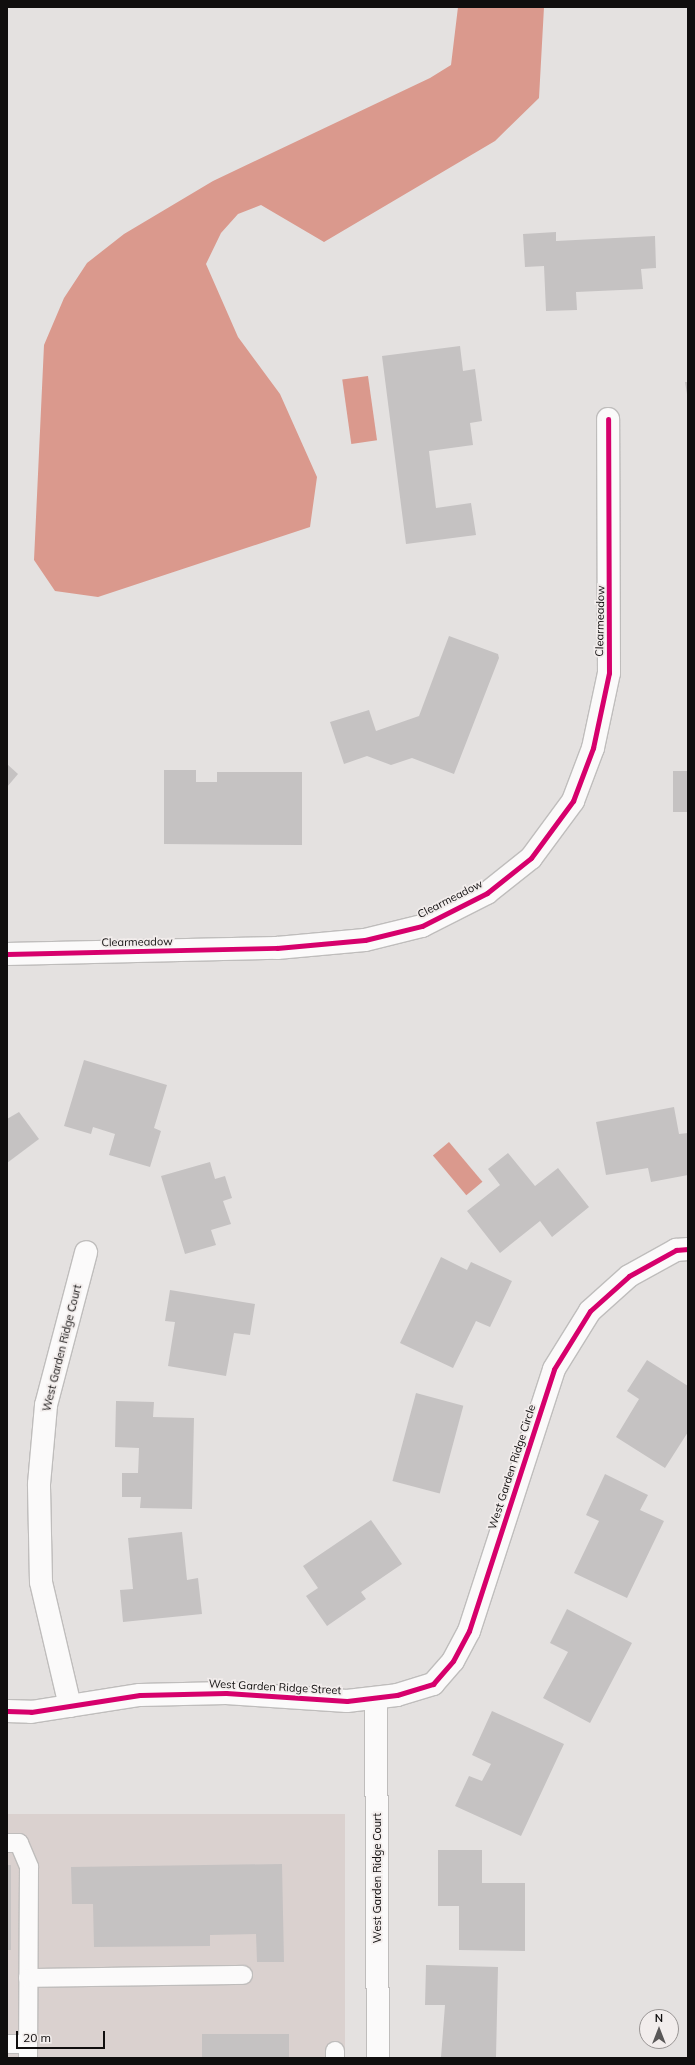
<!DOCTYPE html>
<html>
<head>
<meta charset="utf-8">
<style>
	body { margin:0 }
	#map { position:relative; width:695px; height:2065px; overflow:hidden; background:#e4e1e0; font-family:Mulish,sans-serif }
	div>[style] { position:absolute }
	[style*='--x'] { left:calc(var(--x)*1px); top:calc(var(--y)*1px); width:calc(var(--w)*1px); rotate:calc(var(--a)*1deg) }
	.built>* { inset:0; background:#dad1cf; transform-origin:0 0 }
	.water>* { inset:0; background:#da998d; transform-origin:0 0 }
	.building>* { inset:0; background:#c5c2c2; transform-origin:0 0 }
	.roads { filter:drop-shadow(1px 0 #bfbdbc) drop-shadow(-1px 0 #bfbdbc) drop-shadow(0 1px #bfbdbc) drop-shadow(0 -1px #bfbdbc) }
	.service>* { height:18px; margin:-9px; padding:0 9px; transform-origin:9px; border-radius:9px; background:#fbfafa }
	.minor>* { height:22px; margin:-11px; padding:0 11px; transform-origin:11px; border-radius:11px; background:#fbfafa }
	.cycleway>* { height:5px; margin:-2.5px; padding:0 2.5px; transform-origin:2.5px; border-radius:2.5px; background:#d6006c }
	span { translate:-50% -50%; white-space:nowrap; text-align:center; line-height:1.15; -webkit-text-stroke:3.5px #f2edec; paint-order:stroke }
	.street-label { font-size:11px; color:#100e0e }
	.frame { position:absolute; inset:0; border:8px solid #100e0e; pointer-events:none }
	.north { position:absolute; left:639px; top:2009px; width:40px; height:40px; box-sizing:border-box; background:#f2edec; border:1px solid #989493; border-radius:50%; rotate:0deg; font-size:11px; font-weight:700; line-height:16px; text-align:center; color:#100e0e }
	.north::after { content:''; display:block; margin:auto; width:14px; height:18px; background:#5a5858; clip-path:polygon(50% 0,100% 100%,50% 72%,0 100%) }
	.scale { position:absolute; left:16px; top:2031px; width:89px; height:18px; box-sizing:border-box; border:2px solid #100e0e; border-top:0; padding-left:5px; font-size:12px; line-height:14px; white-space:nowrap; color:#100e0e; -webkit-text-stroke:3px #f2edec; paint-order:stroke }
</style>
</head>
<body>
<div id="map">
	<div class="built">
		<div style="left:7px;top:1814px;width:338px;height:244px"></div>
	</div>
	<div class="water">
		<div style="clip-path:polygon(458px 7px,544px 7px,539px 98px,495px 141px,324px 242px,261px 205px,238px 214px,221px 233px,206px 264px,238px 337px,280px 394px,317px 477px,310px 527px,98px 597px,55px 591px,34px 560px,44px 345px,64px 298px,87px 263px,124px 234px,213px 181px,430px 78px,451px 65px)"></div>
		<div style="left:368px;top:376px;width:65px;height:26px;rotate:82deg"></div>
		<div style="left:449px;top:1142px;width:52px;height:21px;rotate:50deg"></div>
	</div>
	<div class="building">
		<div style="clip-path:polygon(556px 232px,556px 241px,655px 236px,656px 268px,641px 269px,643px 289px,576px 292px,577px 310px,546px 311px,544px 266px,525px 267px,523px 234px)"></div>
		<div style="clip-path:polygon(460px 346px,463px 371px,475px 369px,482px 421px,470px 423px,473px 445px,429px 451px,436px 508px,471px 503px,476px 535px,406px 544px,382px 356px)"></div>
		<div style="clip-path:polygon(685px 382px,688px 382px,688px 394px,687px 394px)"></div>
		<div style="clip-path:polygon(449px 636px,498px 654px,499px 658px,454px 774px,412px 758px,391px 765px,367px 756px,344px 764px,330px 722px,369px 710px,376px 731px,419px 716px)"></div>
		<div style="clip-path:polygon(7px 764px,18px 774px,7px 787px)"></div>
		<div style="clip-path:polygon(164px 770px,196px 770px,196px 782px,217px 782px,217px 772px,302px 772px,302px 845px,164px 844px)"></div>
		<div style="left:688px;top:771px;width:41px;height:15px;rotate:90deg"></div>
		<div style="clip-path:polygon(84px 1060px,167px 1085px,154px 1128px,161px 1131px,150px 1167px,109px 1155px,115px 1134px,93px 1127px,91px 1134px,64px 1126px)"></div>
		<div style="clip-path:polygon(674px 1107px,679px 1134px,688px 1133px,688px 1175px,651px 1182px,648px 1168px,606px 1175px,596px 1122px)"></div>
		<div style="clip-path:polygon(19px 1112px,39px 1139px,7px 1163px,7px 1119px)"></div>
		<div style="clip-path:polygon(508px 1153px,535px 1186px,558px 1168px,589px 1207px,552px 1237px,540px 1221px,500px 1253px,467px 1211px,500px 1185px,488px 1169px)"></div>
		<div style="clip-path:polygon(210px 1162px,215px 1179px,225px 1176px,232px 1198px,223px 1201px,231px 1224px,211px 1230px,216px 1245px,185px 1254px,161px 1176px)"></div>
		<div style="clip-path:polygon(441px 1257px,467px 1270px,471px 1262px,512px 1281px,490px 1327px,476px 1321px,453px 1368px,400px 1343px)"></div>
		<div style="clip-path:polygon(170px 1290px,255px 1304px,250px 1335px,234px 1333px,226px 1376px,168px 1366px,175px 1322px,165px 1321px)"></div>
		<div style="clip-path:polygon(647px 1360px,688px 1386px,688px 1432px,665px 1468px,616px 1437px,639px 1399px,627px 1391px)"></div>
		<div style="left:416px;top:1393px;width:49px;height:91px;rotate:15deg"></div>
		<div style="clip-path:polygon(116px 1401px,154px 1402px,153px 1417px,194px 1418px,192px 1509px,140px 1508px,141px 1497px,122px 1497px,122px 1473px,138px 1473px,139px 1448px,115px 1447px)"></div>
		<div style="clip-path:polygon(605px 1474px,648px 1495px,640px 1510px,664px 1521px,627px 1598px,574px 1573px,599px 1521px,586px 1515px)"></div>
		<div style="clip-path:polygon(371px 1520px,402px 1564px,361px 1592px,366px 1599px,327px 1626px,306px 1596px,318px 1588px,303px 1566px)"></div>
		<div style="clip-path:polygon(182px 1532px,187px 1580px,198px 1578px,202px 1614px,123px 1622px,120px 1590px,133px 1589px,128px 1538px)"></div>
		<div style="clip-path:polygon(567px 1609px,632px 1643px,590px 1723px,543px 1698px,568px 1652px,550px 1643px)"></div>
		<div style="clip-path:polygon(492px 1711px,564px 1744px,521px 1836px,455px 1806px,469px 1776px,482px 1781px,491px 1764px,472px 1755px)"></div>
		<div style="clip-path:polygon(438px 1850px,482px 1850px,482px 1883px,525px 1883px,525px 1951px,459px 1950px,459px 1906px,438px 1906px)"></div>
		<div style="clip-path:polygon(282px 1864px,284px 1962px,257px 1962px,256px 1934px,210px 1935px,210px 1946px,94px 1947px,93px 1904px,72px 1904px,71px 1867px)"></div>
		<div style="left:7px;top:1865px;width:4px;height:85px"></div>
		<div style="clip-path:polygon(426px 1965px,498px 1967px,496px 2058px,441px 2057px,445px 2005px,425px 2005px)"></div>
		<div style="left:289px;top:2034px;width:24px;height:87px;rotate:90deg"></div>
	</div>
	<div class="roads">
		<div class="service">
			<div style="--x:7;--y:1843;--w:12;--a:0"></div>
			<div style="--x:19;--y:1843;--w:26;--a:67"></div>
			<div style="--x:29;--y:1867;--w:191;--a:90.3"></div>
			<div style="--x:28;--y:1978;--w:215;--a:-0.8"></div>
			<div style="--x:7;--y:2044;--w:21;--a:0"></div>
			<div style="--x:335;--y:2051;--w:7;--a:90"></div>
		</div>
		<div class="minor">
			<div style="--x:7;--y:954;--w:270;--a:-1.3"></div>
			<div style="--x:277;--y:948;--w:88;--a:-5.2"></div>
			<div style="--x:365;--y:940;--w:59;--a:-13.8"></div>
			<div style="--x:422;--y:926;--w:73;--a:-26.9"></div>
			<div style="--x:487;--y:893;--w:56;--a:-38.5"></div>
			<div style="--x:531;--y:858;--w:71;--a:-53.6"></div>
			<div style="--x:573;--y:801;--w:57;--a:-69.3"></div>
			<div style="--x:593;--y:748;--w:77;--a:-78"></div>
			<div style="--x:609;--y:673;--w:254;--a:-90.2"></div>
			<div style="--x:376;--y:1698;--w:360;--a:89.7"></div>
			<div style="--x:70;--y:1706;--w:127;--a:-103.2"></div>
			<div style="--x:41;--y:1582;--w:98;--a:-91.2"></div>
			<div style="--x:39;--y:1484;--w:79;--a:-84.9"></div>
			<div style="--x:46;--y:1405;--w:158;--a:-75.3"></div>
			<div style="--x:7;--y:1711;--w:24;--a:2"></div>
			<div style="--x:31;--y:1712;--w:110;--a:-8.9"></div>
			<div style="--x:140;--y:1695;--w:86;--a:-1.3"></div>
			<div style="--x:226;--y:1693;--w:121;--a:3.8"></div>
			<div style="--x:347;--y:1701;--w:50;--a:-6.8"></div>
			<div style="--x:397;--y:1695;--w:38;--a:-17"></div>
			<div style="--x:433;--y:1684;--w:30;--a:-49"></div>
			<div style="--x:453;--y:1661;--w:34;--a:-62"></div>
			<div style="--x:469;--y:1631;--w:275;--a:-72"></div>
			<div style="--x:554;--y:1369;--w:68;--a:-58.2"></div>
			<div style="--x:590;--y:1311;--w:52;--a:-41.9"></div>
			<div style="--x:629;--y:1276;--w:54;--a:-29"></div>
			<div style="--x:676;--y:1250;--w:12;--a:-5"></div>
		</div>
	</div>
	<div class="cycleway">
		<div style="--x:7;--y:954;--w:270;--a:-1.3"></div>
		<div style="--x:277;--y:948;--w:88;--a:-5.2"></div>
		<div style="--x:365;--y:940;--w:59;--a:-13.8"></div>
		<div style="--x:422;--y:926;--w:73;--a:-26.9"></div>
		<div style="--x:487;--y:893;--w:56;--a:-38.5"></div>
		<div style="--x:531;--y:858;--w:71;--a:-53.6"></div>
		<div style="--x:573;--y:801;--w:57;--a:-69.3"></div>
		<div style="--x:593;--y:748;--w:77;--a:-78"></div>
		<div style="--x:609;--y:673;--w:254;--a:-90.2"></div>
		<div style="--x:7;--y:1711;--w:24;--a:2"></div>
		<div style="--x:31;--y:1712;--w:110;--a:-8.9"></div>
		<div style="--x:140;--y:1695;--w:86;--a:-1.3"></div>
		<div style="--x:226;--y:1693;--w:121;--a:3.8"></div>
		<div style="--x:347;--y:1701;--w:50;--a:-6.8"></div>
		<div style="--x:397;--y:1695;--w:38;--a:-17"></div>
		<div style="--x:433;--y:1684;--w:30;--a:-49"></div>
		<div style="--x:453;--y:1661;--w:34;--a:-62"></div>
		<div style="--x:469;--y:1631;--w:275;--a:-72"></div>
		<div style="--x:554;--y:1369;--w:68;--a:-58.2"></div>
		<div style="--x:590;--y:1311;--w:52;--a:-41.9"></div>
		<div style="--x:629;--y:1276;--w:54;--a:-29"></div>
		<div style="--x:676;--y:1250;--w:12;--a:-5"></div>
	</div>
	<div class="street-label">
		<span style="left:600px;top:621px;rotate:-89deg">Clearmeadow</span>
		<span style="left:450px;top:899px;rotate:-27deg">Clearmeadow</span>
		<span style="left:137px;top:942px;rotate:-1deg">Clearmeadow</span>
		<span style="left:62px;top:1348px;rotate:-76deg">West Garden Ridge Court</span>
		<span style="left:512px;top:1467px;rotate:-72deg">West Garden Ridge Circle</span>
		<span style="left:275px;top:1687px;rotate:3deg">West Garden Ridge Street</span>
		<span style="left:377px;top:1878px;rotate:-90deg">West Garden Ridge Court</span>
	</div>
	<div class="frame"></div>
	<div class="north">N</div>
	<div class="scale">20 m</div>
</div>
</body>
</html>
